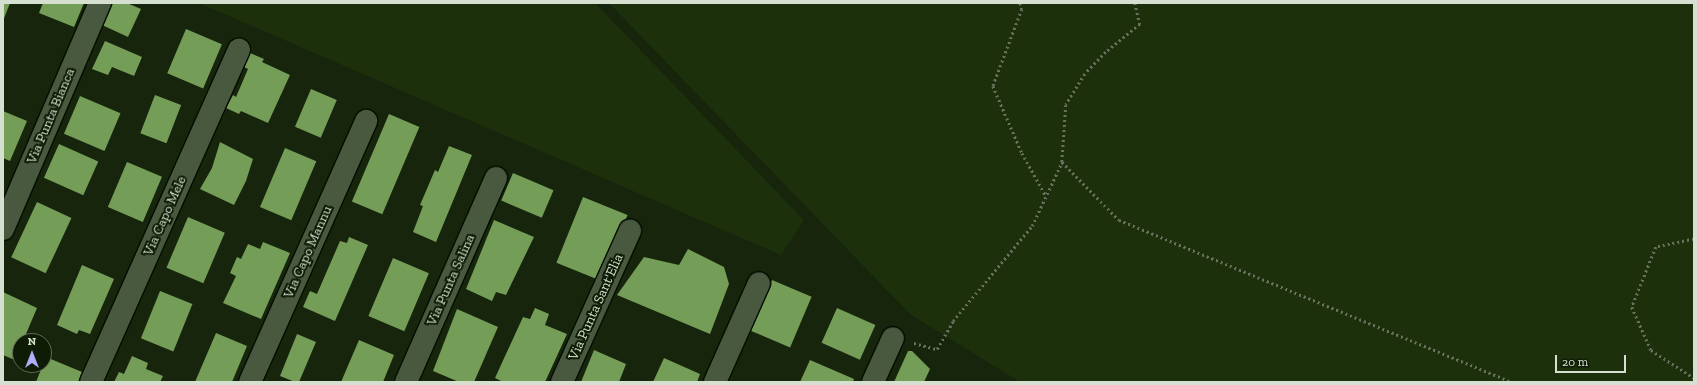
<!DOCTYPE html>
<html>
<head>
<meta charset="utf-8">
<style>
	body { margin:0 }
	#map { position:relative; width:1697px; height:385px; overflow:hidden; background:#17250d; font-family:"Zilla Slab",serif }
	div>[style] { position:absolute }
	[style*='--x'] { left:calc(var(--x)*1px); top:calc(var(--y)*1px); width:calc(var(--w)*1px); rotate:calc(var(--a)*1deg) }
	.green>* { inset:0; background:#1c310b }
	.building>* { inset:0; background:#749d58; transform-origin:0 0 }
	.path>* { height:2.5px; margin-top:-1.25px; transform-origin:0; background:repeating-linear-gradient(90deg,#67735f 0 2px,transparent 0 5px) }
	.roads { filter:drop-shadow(1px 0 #030d00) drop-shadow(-1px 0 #030d00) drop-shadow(0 1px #030d00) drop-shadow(0 -1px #030d00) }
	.street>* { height:22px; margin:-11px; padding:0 11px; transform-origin:11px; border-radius:11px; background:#49593f }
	span { translate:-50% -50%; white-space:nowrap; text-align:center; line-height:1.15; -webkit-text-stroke:4px #0e1b05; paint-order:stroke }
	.street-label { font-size:14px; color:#d6e0d1 }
	.frame { position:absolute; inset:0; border:4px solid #d6e0d1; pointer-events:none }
	.north { position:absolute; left:12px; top:333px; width:40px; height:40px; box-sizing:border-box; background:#0e1b05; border:1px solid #5e6a57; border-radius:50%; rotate:0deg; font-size:11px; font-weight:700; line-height:16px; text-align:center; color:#d6e0d1 }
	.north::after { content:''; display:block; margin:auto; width:14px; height:18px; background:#aeaefa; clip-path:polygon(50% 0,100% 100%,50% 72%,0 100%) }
	.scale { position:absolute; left:1555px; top:355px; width:71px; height:18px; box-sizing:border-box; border:2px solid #d6e0d1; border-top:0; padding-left:5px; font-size:12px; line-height:14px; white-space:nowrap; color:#d6e0d1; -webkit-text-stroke:3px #0e1b05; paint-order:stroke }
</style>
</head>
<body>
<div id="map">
	<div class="green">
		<div style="clip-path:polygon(199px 3px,595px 3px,804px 220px,781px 255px)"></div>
		<div style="clip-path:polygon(609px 3px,1694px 3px,1694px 382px,1020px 382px,910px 314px)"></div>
	</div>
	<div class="building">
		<div style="clip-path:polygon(3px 3px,10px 3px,3px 21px)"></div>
		<div style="clip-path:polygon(43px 3px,84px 3px,74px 27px,39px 13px)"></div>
		<div style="clip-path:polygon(113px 3px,127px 3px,141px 9px,128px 37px,102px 25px)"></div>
		<div style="left:186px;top:29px;width:39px;height:48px;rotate:23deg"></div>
		<div style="clip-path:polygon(105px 41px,142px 57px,134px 76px,112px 67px,108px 75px,92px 69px)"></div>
		<div style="clip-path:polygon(250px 53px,264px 59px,262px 62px,290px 75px,268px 123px,241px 111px,239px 114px,226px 108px,233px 95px,236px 97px,248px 69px,244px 67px)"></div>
		<div style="left:311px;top:89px;width:28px;height:41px;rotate:23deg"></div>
		<div style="left:155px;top:95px;width:28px;height:41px;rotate:21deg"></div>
		<div style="left:80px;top:96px;width:44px;height:41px;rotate:23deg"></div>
		<div style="clip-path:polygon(3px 111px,27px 121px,10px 161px,3px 158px)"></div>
		<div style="left:389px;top:114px;width:33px;height:95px;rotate:23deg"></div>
		<div style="clip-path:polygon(220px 142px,253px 159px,246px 181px,234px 205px,200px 189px,212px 168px)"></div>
		<div style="left:59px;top:144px;width:43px;height:37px;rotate:24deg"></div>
		<div style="clip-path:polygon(449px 146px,472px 155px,436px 242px,413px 232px,423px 206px,420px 205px,435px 170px,438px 172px)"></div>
		<div style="left:285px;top:148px;width:34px;height:64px;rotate:23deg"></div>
		<div style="left:127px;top:162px;width:38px;height:49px;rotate:23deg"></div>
		<div style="left:513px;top:173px;width:44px;height:30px;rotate:23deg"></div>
		<div style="left:583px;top:197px;width:48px;height:71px;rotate:22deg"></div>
		<div style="left:37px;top:202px;width:38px;height:61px;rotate:25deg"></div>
		<div style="left:188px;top:217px;width:40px;height:55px;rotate:23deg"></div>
		<div style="clip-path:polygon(494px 220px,534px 237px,506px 295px,496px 292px,492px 301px,466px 289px)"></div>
		<div style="clip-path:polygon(349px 237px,368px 245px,335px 321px,303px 307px,310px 291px,317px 294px,340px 241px,347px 243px)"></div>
		<div style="clip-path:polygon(263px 242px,290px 253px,261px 319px,223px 303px,236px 276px,230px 273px,237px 257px,241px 259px,248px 244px,260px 249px)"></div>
		<div style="clip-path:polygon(688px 249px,724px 267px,729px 284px,710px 334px,617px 295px,644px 257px,679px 265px)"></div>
		<div style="left:393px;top:258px;width:39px;height:63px;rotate:23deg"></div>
		<div style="clip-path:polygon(82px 265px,114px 279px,90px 334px,79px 330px,77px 334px,57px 325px)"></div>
		<div style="left:772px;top:280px;width:43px;height:55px;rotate:23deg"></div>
		<div style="left:160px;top:291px;width:35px;height:51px;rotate:22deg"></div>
		<div style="clip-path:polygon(3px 292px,37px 308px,23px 341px,20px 341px,15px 360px,3px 355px)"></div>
		<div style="clip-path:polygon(535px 308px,549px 314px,545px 325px,567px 334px,545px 382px,503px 382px,495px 378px,523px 317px,530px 319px)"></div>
		<div style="left:837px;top:308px;width:42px;height:38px;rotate:24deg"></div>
		<div style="clip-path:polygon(457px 309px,498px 327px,474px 382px,459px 382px,433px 371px)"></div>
		<div style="clip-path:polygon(216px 333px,247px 346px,232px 382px,195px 382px)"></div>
		<div style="clip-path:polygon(297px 334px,316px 342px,299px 382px,295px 382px,280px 376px)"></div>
		<div style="clip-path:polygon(359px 340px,394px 355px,383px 382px,341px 382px)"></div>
		<div style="clip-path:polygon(594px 350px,626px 364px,619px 382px,581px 382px)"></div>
		<div style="clip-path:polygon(908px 351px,912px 351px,930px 369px,924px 382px,894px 382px)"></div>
		<div style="clip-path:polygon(132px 356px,148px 363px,146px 369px,163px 376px,160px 382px,114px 382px,119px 372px,124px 374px)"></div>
		<div style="clip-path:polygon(46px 357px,82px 372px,78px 382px,36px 382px)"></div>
		<div style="clip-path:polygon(664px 358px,700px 374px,697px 382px,653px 382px)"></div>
		<div style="clip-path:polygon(810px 360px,854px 379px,853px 382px,800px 382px)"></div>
	</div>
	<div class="path">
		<div style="--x:1020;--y:3;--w:6;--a:72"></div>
		<div style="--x:1022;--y:9;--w:82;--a:110.6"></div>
		<div style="--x:993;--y:86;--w:73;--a:66.6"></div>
		<div style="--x:1022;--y:153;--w:49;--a:60.8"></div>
		<div style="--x:1135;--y:3;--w:22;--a:77"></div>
		<div style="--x:1140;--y:24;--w:44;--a:140.5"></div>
		<div style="--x:1106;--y:52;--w:30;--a:134"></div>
		<div style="--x:1085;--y:74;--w:36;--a:122"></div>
		<div style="--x:1066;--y:105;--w:57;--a:94"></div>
		<div style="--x:1062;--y:162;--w:81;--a:45.5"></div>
		<div style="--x:1119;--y:220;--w:426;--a:22.4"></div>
		<div style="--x:1694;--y:239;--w:39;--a:168"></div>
		<div style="--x:1656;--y:247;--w:65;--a:111.8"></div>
		<div style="--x:1632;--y:307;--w:47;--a:66.2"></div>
		<div style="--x:1651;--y:350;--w:51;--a:33.1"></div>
		<div style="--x:914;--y:343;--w:24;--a:15"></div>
		<div style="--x:937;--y:349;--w:32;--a:-60"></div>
		<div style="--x:953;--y:321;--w:124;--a:-50.3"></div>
		<div style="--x:1032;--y:226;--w:71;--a:-64.9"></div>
	</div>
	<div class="roads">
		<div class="street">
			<div style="--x:3;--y:229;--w:246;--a:-66.8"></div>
			<div style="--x:91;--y:382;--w:364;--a:-66"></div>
			<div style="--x:250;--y:382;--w:286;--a:-66"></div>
			<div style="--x:406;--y:382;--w:223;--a:-66.2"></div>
			<div style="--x:562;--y:382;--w:166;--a:-65.8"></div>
			<div style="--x:715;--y:382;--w:108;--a:-66"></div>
			<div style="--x:873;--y:382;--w:48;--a:-65.6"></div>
		</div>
	</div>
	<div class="street-label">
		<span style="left:51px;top:116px;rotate:-67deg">Via Punta Bianca</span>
		<span style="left:165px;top:216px;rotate:-66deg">Via Capo Mele</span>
		<span style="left:308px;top:252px;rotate:-66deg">Via Capo Mannu</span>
		<span style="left:451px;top:280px;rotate:-66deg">Via Punta Salina</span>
		<span style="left:596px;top:307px;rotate:-66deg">Via Punta Sant'Elia</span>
	</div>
	<div class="frame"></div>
	<div class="north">N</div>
	<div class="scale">20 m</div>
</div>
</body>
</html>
